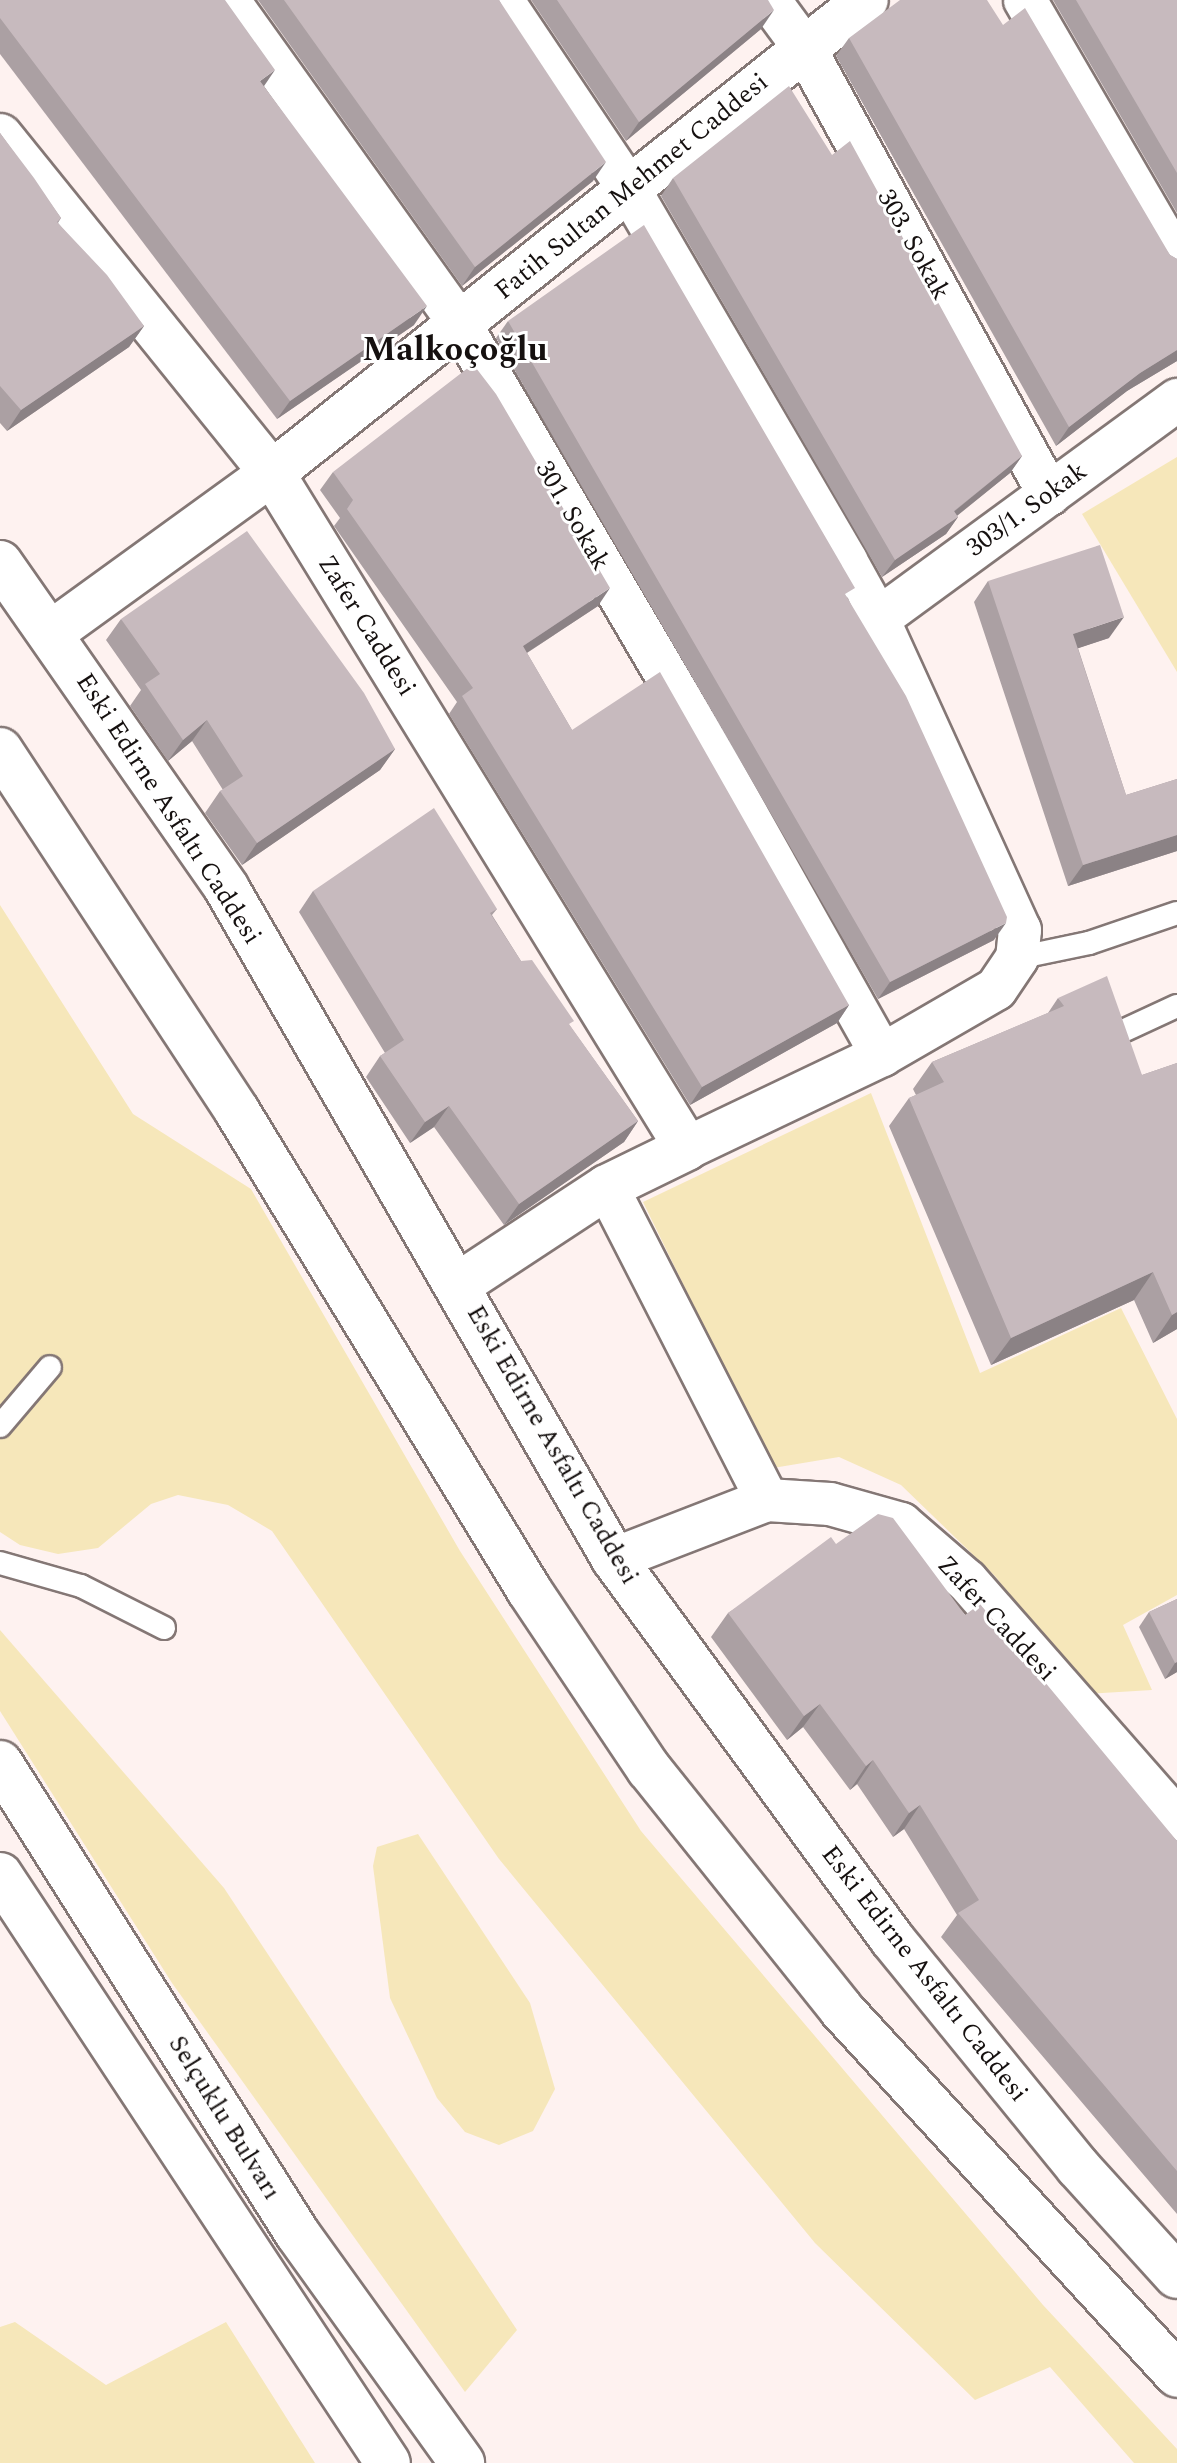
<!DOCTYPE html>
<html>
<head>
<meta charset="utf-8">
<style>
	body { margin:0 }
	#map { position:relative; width:1177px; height:2463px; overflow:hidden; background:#fef2f0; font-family:Spectral,serif }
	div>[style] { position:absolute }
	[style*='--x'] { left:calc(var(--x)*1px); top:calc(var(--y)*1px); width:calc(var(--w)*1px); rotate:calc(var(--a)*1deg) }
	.green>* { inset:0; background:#f6e7ba }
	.roads { filter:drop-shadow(2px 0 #847775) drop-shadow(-2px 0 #847775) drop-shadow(0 2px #847775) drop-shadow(0 -2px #847775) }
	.service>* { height:22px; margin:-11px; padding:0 11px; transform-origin:11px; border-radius:11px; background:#fff }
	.minor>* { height:42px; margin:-21px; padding:0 21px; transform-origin:21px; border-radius:21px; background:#fff }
	.tertiary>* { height:44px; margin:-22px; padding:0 22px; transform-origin:22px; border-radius:22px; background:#fff }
	.secondary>* { height:44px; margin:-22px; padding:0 22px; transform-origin:22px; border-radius:22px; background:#fff }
	.primary>* { height:44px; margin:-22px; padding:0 22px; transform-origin:22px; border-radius:22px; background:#fff }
	.wall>* { inset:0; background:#aba0a3 }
	.shaded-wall>* { inset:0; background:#8b8285 }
	.building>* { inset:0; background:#c7babe }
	span { translate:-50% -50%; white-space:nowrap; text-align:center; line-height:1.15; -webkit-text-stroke:6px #fff; paint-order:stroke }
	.street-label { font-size:26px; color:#15100f }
	.district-label { font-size:34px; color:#15100f; font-weight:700 }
</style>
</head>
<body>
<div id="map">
	<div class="green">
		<div style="clip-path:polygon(1177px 457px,1177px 672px,1082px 514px)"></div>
		<div style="clip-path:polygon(0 905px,133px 1114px,251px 1189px,460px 1551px,641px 1831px,1043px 2305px,1177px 2449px,1177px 2463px,1134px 2463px,1050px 2367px,975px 2400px,815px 2243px,499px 1859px,272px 1531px,228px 1505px,178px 1495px,151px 1504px,98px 1548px,58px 1554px,20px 1545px,0 1532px)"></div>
		<div style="clip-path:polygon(871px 1093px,980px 1373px,1121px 1308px,1177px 1419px,1177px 1595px,1123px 1625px,1152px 1690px,1086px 1694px,995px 1576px,901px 1485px,839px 1457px,773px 1468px,643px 1202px)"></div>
		<div style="clip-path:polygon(0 1630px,224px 1888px,517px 2330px,465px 2392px,172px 1983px,0 1711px)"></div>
		<div style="clip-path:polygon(418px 1834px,530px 2003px,555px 2089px,533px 2131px,499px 2145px,465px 2132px,437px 2098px,390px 1998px,373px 1866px,377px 1847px)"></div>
		<div style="clip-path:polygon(15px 2322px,106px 2385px,226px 2322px,315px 2463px,0 2463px,0 2327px)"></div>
	</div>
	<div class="roads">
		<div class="service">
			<div style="--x:1017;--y:958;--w:74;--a:-11.8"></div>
			<div style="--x:1089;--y:943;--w:93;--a:-18.8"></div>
			<div style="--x:1125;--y:1030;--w:57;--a:-24.8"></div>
			<div style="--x:0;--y:1426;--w:77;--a:-49.7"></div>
			<div style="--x:0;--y:1563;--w:84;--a:15.9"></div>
			<div style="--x:81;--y:1586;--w:93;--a:26.8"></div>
		</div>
		<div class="minor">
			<div style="--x:228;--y:0;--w:398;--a:54.4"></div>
			<div style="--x:460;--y:324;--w:509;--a:59.56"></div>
			<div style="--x:718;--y:763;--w:335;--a:60.7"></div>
			<div style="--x:502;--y:0;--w:228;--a:56.1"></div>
			<div style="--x:629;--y:189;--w:431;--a:59.7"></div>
			<div style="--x:846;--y:561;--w:66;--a:61.1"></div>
			<div style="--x:878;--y:619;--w:342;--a:65.5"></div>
			<div style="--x:1020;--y:930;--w:28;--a:96"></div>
			<div style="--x:1017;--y:958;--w:37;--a:124"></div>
			<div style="--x:996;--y:989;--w:132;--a:149.9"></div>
			<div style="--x:882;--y:1055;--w:216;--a:154.5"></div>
			<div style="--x:769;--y:0;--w:61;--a:53.7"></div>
			<div style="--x:805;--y:49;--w:508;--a:61.26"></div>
			<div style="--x:1025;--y:0;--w:302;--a:59.8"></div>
			<div style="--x:878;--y:619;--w:371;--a:-36.2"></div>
			<div style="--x:607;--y:1187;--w:352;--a:62.9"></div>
			<div style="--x:614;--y:1559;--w:164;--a:-21.1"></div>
			<div style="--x:767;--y:1500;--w:63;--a:3.6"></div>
			<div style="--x:830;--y:1504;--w:74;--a:15.7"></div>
			<div style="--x:901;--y:1524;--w:87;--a:40.8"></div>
			<div style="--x:967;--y:1581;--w:318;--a:48.7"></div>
		</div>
		<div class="tertiary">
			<div style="--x:0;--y:136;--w:433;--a:51.1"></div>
			<div style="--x:272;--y:473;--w:792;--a:58.42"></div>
			<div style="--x:687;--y:1148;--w:89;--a:154"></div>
			<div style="--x:607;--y:1187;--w:178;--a:146.7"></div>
		</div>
		<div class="secondary">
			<div style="--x:51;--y:633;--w:273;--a:-35.9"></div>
			<div style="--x:272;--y:473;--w:759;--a:-38.53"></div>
		</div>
		<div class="primary">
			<div style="--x:0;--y:563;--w:397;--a:55.1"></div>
			<div style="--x:227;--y:889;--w:774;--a:59.99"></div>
			<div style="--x:614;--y:1559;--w:471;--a:53.8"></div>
			<div style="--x:892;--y:1939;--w:294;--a:50.8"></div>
			<div style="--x:1078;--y:2167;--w:147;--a:47.8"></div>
			<div style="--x:0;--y:750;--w:432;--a:56.7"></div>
			<div style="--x:237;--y:1111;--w:561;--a:58.63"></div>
			<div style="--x:529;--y:1590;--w:216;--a:56.2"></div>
			<div style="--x:649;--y:1769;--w:307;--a:51.3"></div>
			<div style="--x:841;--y:2009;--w:497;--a:47.4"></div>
			<div style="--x:0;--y:1763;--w:556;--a:57.71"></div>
			<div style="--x:297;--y:2233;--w:283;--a:54.3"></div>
			<div style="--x:0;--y:1875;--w:704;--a:56.58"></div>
		</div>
	</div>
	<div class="wall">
		<div style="clip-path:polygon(0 0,264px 86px,414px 325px,277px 419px,0 54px)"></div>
		<div style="clip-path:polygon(258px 0,499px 0,593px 181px,462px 286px)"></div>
		<div style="clip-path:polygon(531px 0,768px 0,761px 29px,626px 141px)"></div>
		<div style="clip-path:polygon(1053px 0,1177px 0,1177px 213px)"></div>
		<div style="clip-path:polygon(1003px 25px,1170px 255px,1177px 259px,1177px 361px,1127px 391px,1056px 446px,836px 56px,849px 38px)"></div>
		<div style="clip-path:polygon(0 133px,61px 218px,58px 223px,144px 326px,129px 347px,7px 431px,0 423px)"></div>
		<div style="clip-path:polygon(673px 178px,1022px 456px,1010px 473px,957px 516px,958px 517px,946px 534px,882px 577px,661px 196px)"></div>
		<div style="clip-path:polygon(508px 321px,848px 598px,994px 940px,878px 999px,496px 338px)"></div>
		<div style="clip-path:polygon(333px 472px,598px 606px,527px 653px,572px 730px,849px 1005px,837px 1023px,690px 1105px,449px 714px,457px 702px,334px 526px,340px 518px,320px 490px)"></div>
		<div style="clip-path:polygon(988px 581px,1109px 638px,1078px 648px,1126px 795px,1177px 779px,1177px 851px,1068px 886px,974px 602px)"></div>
		<div style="clip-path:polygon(121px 619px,395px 749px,380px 770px,242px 865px,205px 813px,220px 791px,223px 790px,192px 741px,168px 761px,130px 706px,141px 690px,106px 640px)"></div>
		<div style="clip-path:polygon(313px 891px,497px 909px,492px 915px,521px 961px,570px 1026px,638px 1121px,624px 1142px,504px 1225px,434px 1127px,410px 1143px,366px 1077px,380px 1056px,385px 1053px,299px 912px)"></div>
		<div style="clip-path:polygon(1058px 998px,1142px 1075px,1177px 1063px,1177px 1329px,1153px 1343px,1134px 1300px,991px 1365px,889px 1126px,909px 1098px,916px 1095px,913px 1089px,932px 1062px,1048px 1013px)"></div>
		<div style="clip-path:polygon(836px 1544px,965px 1615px,1177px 1841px,1177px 2214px,941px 1937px,957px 1915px,904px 1829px,893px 1837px,857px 1784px,850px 1790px,803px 1727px,787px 1740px,711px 1637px,728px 1613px)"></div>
		<div style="clip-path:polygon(1177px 1599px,1177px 1672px,1165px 1679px,1139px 1627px,1149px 1612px)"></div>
	</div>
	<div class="shaded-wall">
		<div style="clip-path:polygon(774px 10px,761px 29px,626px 141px,639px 122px)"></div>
		<div style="clip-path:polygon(275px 70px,262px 89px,260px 81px)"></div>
		<div style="clip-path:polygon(606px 162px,593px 181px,462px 286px,475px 267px)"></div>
		<div style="clip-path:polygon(427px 306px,414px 325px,277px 419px,290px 401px)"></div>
		<div style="clip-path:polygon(144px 326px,129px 347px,7px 431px,21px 410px)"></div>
		<div style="clip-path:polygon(1177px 350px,1177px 361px,1127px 391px,1056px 446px,1069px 427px,1140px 373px)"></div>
		<div style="clip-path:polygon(1022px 456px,1010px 473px,944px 526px,958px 517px,946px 534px,882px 577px,895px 560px)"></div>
		<div style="clip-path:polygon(610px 588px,598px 606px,511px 663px,523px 646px)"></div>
		<div style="clip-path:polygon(1124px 617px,1109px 638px,1058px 655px,1073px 634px)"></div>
		<div style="clip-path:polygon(207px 720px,192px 741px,168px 761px,183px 740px)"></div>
		<div style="clip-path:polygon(395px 749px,380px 770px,242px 865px,257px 843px)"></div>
		<div style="clip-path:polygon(1177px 835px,1177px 851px,1068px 886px,1083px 865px)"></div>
		<div style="clip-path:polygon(1006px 923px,994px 940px,878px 999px,890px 982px)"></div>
		<div style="clip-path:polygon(849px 1005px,837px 1023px,690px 1105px,702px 1087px)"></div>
		<div style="clip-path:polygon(449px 1106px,434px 1127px,410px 1143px,425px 1122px)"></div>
		<div style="clip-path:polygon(638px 1121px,624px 1142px,504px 1225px,519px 1204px)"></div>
		<div style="clip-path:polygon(1153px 1272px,1134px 1300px,991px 1365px,1011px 1338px)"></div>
		<div style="clip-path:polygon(1177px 1312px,1177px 1329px,1153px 1343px,1172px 1315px)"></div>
		<div style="clip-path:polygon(1177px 1662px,1177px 1672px,1165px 1679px,1175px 1663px)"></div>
		<div style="clip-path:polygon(820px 1704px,803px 1727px,787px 1740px,804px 1716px)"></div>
		<div style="clip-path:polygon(873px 1760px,857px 1784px,850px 1790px,866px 1766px)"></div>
		<div style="clip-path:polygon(920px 1805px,904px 1829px,893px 1837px,909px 1813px)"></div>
	</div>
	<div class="building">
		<div style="clip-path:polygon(0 0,225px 0,275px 70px,260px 81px,427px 306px,290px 401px,0 18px)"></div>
		<div style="clip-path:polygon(284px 0,499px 0,606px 162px,475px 267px)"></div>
		<div style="clip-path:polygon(557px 0,768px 0,774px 10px,639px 122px)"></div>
		<div style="clip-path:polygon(900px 0,987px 0,1003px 25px,1025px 8px,1170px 255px,1177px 259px,1177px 350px,1140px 373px,1069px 427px,849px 38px)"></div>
		<div style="clip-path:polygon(1076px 0,1177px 0,1177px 173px)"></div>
		<div style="clip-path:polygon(789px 86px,832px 155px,850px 141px,1022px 456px,954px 511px,958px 517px,895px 560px,673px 178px)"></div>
		<div style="clip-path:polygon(0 133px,34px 178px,61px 218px,57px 222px,107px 275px,144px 326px,21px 410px,0 386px)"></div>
		<div style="clip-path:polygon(644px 225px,855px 588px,845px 594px,906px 696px,1007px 917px,1006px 923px,890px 982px,508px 321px)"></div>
		<div style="clip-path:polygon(473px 364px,496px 394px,610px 588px,523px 646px,572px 730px,660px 672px,849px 1005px,702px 1087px,462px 696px,473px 688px,347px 509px,353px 500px,333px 472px)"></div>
		<div style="clip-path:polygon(247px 531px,364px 693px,395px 749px,257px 843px,220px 791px,243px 776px,207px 720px,183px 740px,145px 684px,160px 674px,121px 619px)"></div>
		<div style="clip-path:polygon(1100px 545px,1124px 617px,1073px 634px,1126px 795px,1177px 779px,1177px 835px,1083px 865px,988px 581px)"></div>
		<div style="clip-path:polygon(434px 808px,497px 909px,490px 913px,521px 961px,532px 960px,574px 1021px,569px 1024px,638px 1121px,519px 1204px,449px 1106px,425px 1122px,380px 1056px,404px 1040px,313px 891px)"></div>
		<div style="clip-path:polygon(1107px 976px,1142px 1075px,1177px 1063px,1177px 1312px,1172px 1315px,1153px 1272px,1011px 1338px,909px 1098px,944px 1082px,932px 1062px,1064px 1006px,1058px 998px)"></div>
		<div style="clip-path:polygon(878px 1514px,893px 1518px,965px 1615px,980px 1604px,1177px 1841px,1177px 2171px,958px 1913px,979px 1900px,920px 1805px,909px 1813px,873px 1760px,866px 1766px,820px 1704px,804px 1716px,728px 1613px,831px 1537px,836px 1544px)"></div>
		<div style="clip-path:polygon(1177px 1599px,1177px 1662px,1175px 1663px,1149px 1612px)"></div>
	</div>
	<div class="street-label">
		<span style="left:632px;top:187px;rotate:-39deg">Fatih Sultan Mehmet Caddesi</span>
		<span style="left:913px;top:245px;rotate:61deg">303. Sokak</span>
		<span style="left:1027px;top:510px;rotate:-36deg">303/1. Sokak</span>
		<span style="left:572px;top:516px;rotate:60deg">301. Sokak</span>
		<span style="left:366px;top:626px;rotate:58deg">Zafer Caddesi</span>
		<span style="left:168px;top:809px;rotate:57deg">Eski Edirne Asfaltı Caddesi</span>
		<span style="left:552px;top:1445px;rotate:60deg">Eski Edirne Asfaltı Caddesi</span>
		<span style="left:996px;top:1619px;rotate:47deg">Zafer Caddesi</span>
		<span style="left:924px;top:1974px;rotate:52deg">Eski Edirne Asfaltı Caddesi</span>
		<span style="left:224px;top:2118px;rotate:58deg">Selçuklu Bulvarı</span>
	</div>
	<div class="district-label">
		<span style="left:455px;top:351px">Malkoçoğlu</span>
	</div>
</div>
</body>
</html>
